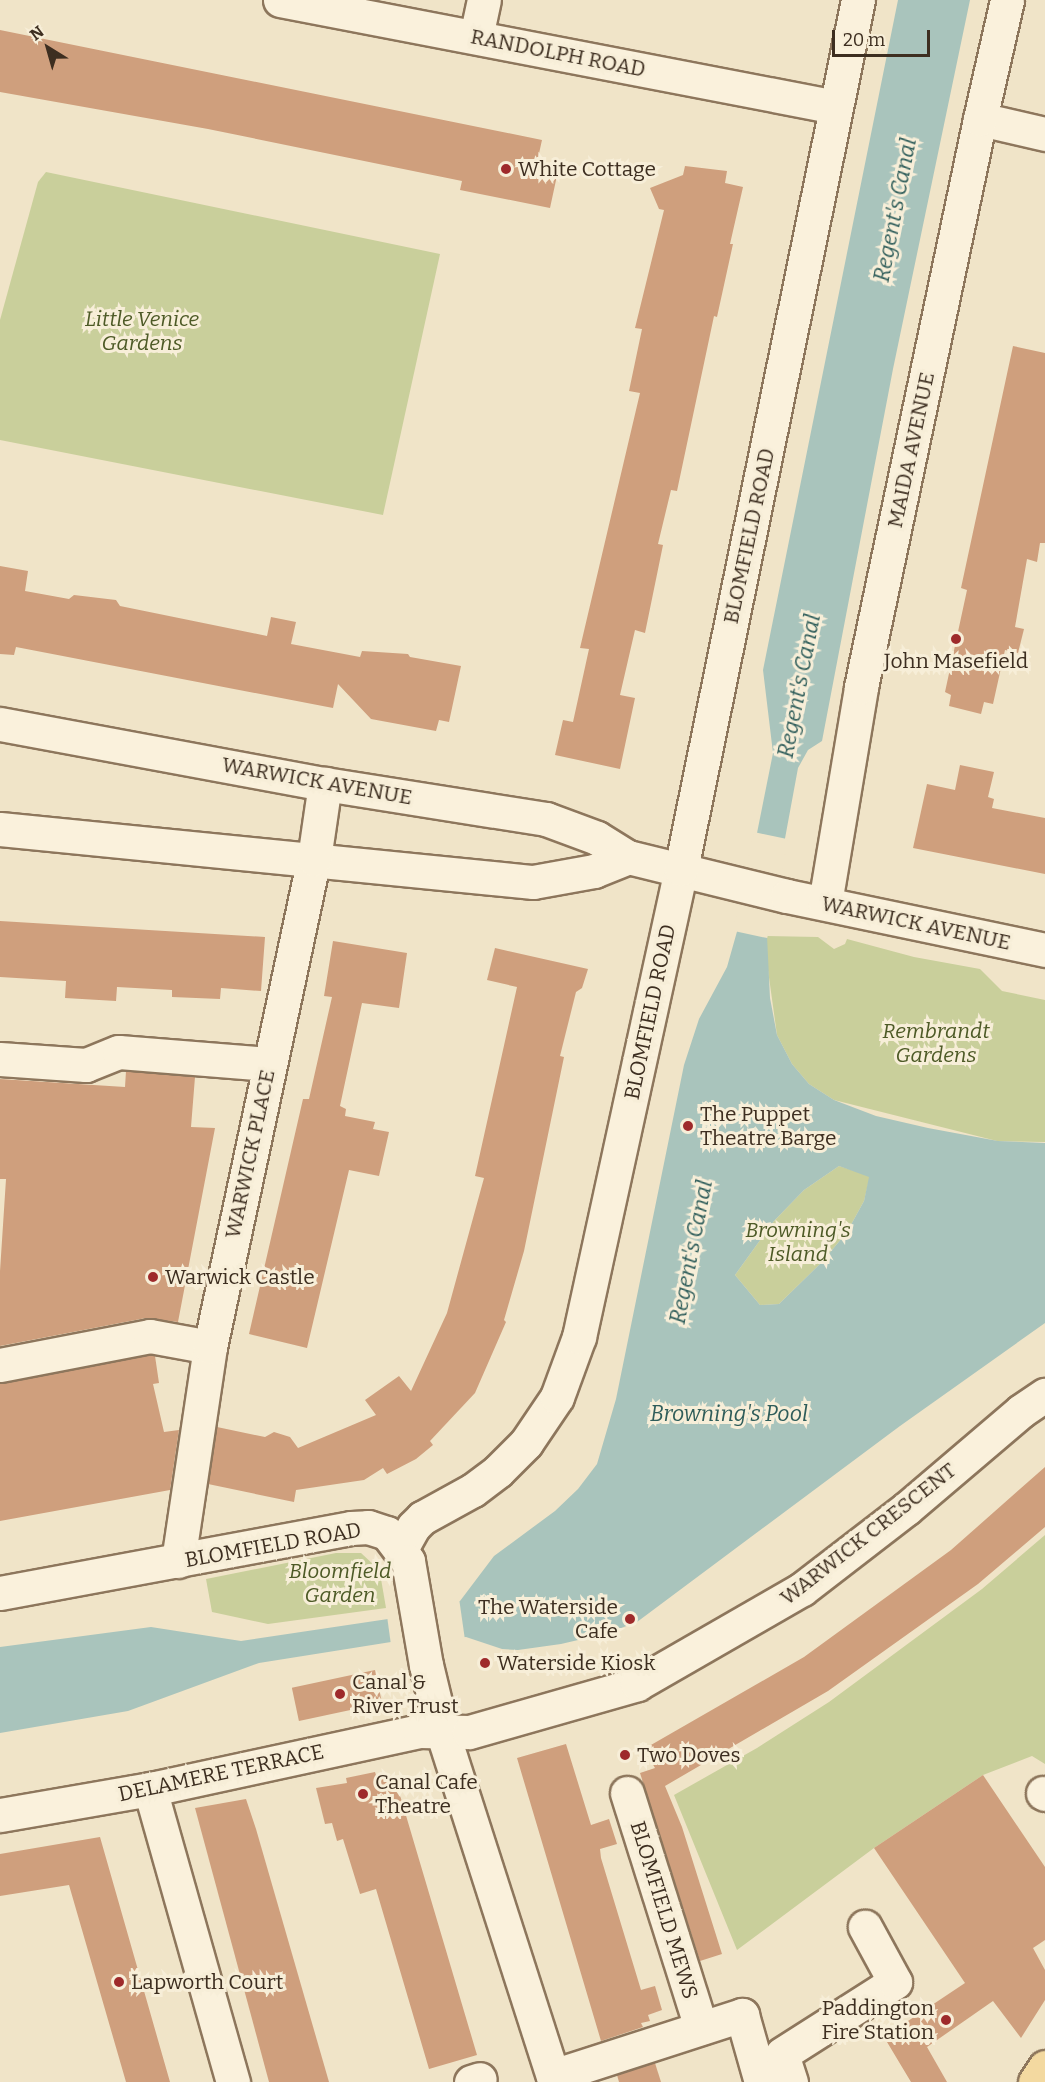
<!DOCTYPE html>
<html>
<head>
<meta charset="utf-8">
<style>
	body { margin:0 }
	#map { position:relative; width:1045px; height:2082px; overflow:hidden; background:#f0e4c8; font-family:Bitter,serif }
	div>[style] { position:absolute }
	[style*='--x'] { left:calc(var(--x)*1px); top:calc(var(--y)*1px); width:calc(var(--w)*1px); rotate:calc(var(--a)*1deg) }
	.green>* { inset:0; background:#c9cf9b }
	.water>* { inset:0; background:#a9c4bc }
	.pier>* { inset:0; background:#f0e4c8; transform-origin:0 0 }
	.building>* { inset:0; background:#cf9f7d; transform-origin:0 0 }
	.roads { filter:drop-shadow(2px 0 #8d765c) drop-shadow(-2px 0 #8d765c) drop-shadow(0 2px #8d765c) drop-shadow(0 -2px #8d765c) }
	.minor>* { height:33px; margin:-16.5px; padding:0 16.5px; transform-origin:16.5px; border-radius:16.5px; background:#faf1dc }
	.major>* { height:33px; margin:-16.5px; padding:0 16.5px; transform-origin:16.5px; border-radius:16.5px; background:#f3d9a0 }
	.dots>* { width:16px; height:16px; translate:-50% -50%; box-sizing:border-box; border:3px solid #f7eed8; border-radius:50% }
	span { translate:-50% -50%; white-space:nowrap; text-align:center; line-height:1.15; -webkit-text-stroke:6px #f7eed8; paint-order:stroke }
	.street-label { font-size:21px; color:#3d2e20 }
	.poi-label { font-size:21px; color:#3d2e20 }
	.left { translate:0 -50%; text-align:left }
	.right { translate:-100% -50%; text-align:right }
	.park-label { font-size:21px; color:#4d5a26; font-style:italic }
	.water-label { font-size:22px; color:#2f5d5a; font-style:italic }
	.north { position:absolute; left:18px; top:18px; width:60px; height:60px; -webkit-text-stroke:4px #f7eed8; paint-order:stroke; rotate:323deg; font-size:16px; font-weight:700; line-height:24px; text-align:center; color:#3d2e20 }
	.north::after { content:''; display:block; margin:auto; width:21px; height:27px; background:#3d2e20; clip-path:polygon(50% 0,100% 100%,50% 72%,0 100%) }
	.scale { position:absolute; left:832px; top:30px; width:98px; height:27px; box-sizing:border-box; border:3px solid #3d2e20; border-top:0; padding-left:8px; font-size:18px; line-height:21px; white-space:nowrap; color:#3d2e20; -webkit-text-stroke:4px #f7eed8; paint-order:stroke }
</style>
</head>
<body>
<div id="map">
	<div class="green">
		<div style="clip-path:polygon(46px 172px,440px 254px,383px 515px,0 440px,0 320px,38px 182px)"></div>
		<div style="clip-path:polygon(767px 936px,818px 937px,834px 949px,845px 944px,847px 939px,914px 957px,980px 969px,1002px 991px,1045px 1000px,1045px 1142px,997px 1141px,834px 1100px,809px 1084px,792px 1064px,777px 1035px,767px 963px)"></div>
		<div style="clip-path:polygon(839px 1166px,870px 1176px,864px 1201px,847px 1232px,822px 1262px,779px 1304px,760px 1305px,735px 1275px,774px 1221px,804px 1190px)"></div>
		<div style="clip-path:polygon(1045px 1535px,1045px 1764px,1032px 1756px,983px 1775px,874px 1848px,737px 1950px,674px 1795px,757px 1748px,829px 1702px,982px 1589px)"></div>
		<div style="clip-path:polygon(336px 1553px,361px 1553px,375px 1566px,380px 1573px,386px 1608px,268px 1624px,212px 1612px,206px 1579px)"></div>
	</div>
	<div class="water">
		<div style="clip-path:polygon(evenodd,898px 0,970px 0,893px 369px,822px 741px,808px 750px,798px 768px,767px 936px,770px 998px,777px 1035px,792px 1064px,809px 1084px,834px 1100px,876px 1116px,928px 1128px,998px 1141px,1045px 1143px,1045px 1323px,900px 1426px,637px 1622px,608px 1633px,561px 1644px,518px 1650px,502px 1649px,466px 1637px,391px 1642px,259px 1663px,128px 1711px,0 1733px,0 1647px,151px 1627px,241px 1641px,388px 1619px,460px 1601px,494px 1556px,555px 1511px,578px 1489px,597px 1464px,616px 1399px,684px 1065px,699px 1019px,727px 967px,738px 928px,773px 753px,763px 670px,898px 0,839px 1166px,869px 1177px,864px 1201px,847px 1232px,822px 1262px,779px 1304px,760px 1305px,735px 1275px,774px 1221px,804px 1190px,839px 1166px)"></div>
	</div>
	<div class="pier">
		<div style="left:754px;top:832px;width:35px;height:101px;rotate:12deg"></div>
		<div style="clip-path:polygon(459px 1598px,465px 1640px,391px 1645px,387px 1616px)"></div>
	</div>
	<div class="building">
		<div style="clip-path:polygon(0 30px,542px 140px,536px 167px,558px 171px,550px 208px,460px 190px,462px 181px,208px 129px,0 92px)"></div>
		<div style="clip-path:polygon(685px 166px,727px 171px,725px 183px,743px 187px,730px 244px,733px 244px,717px 317px,714px 316px,677px 491px,671px 490px,658px 544px,663px 545px,645px 633px,635px 630px,620px 695px,635px 698px,620px 769px,555px 755px,563px 720px,573px 722px,589px 649px,580px 648px,640px 393px,629px 391px,642px 329px,635px 328px,664px 210px,659px 209px,650px 188px,683px 175px)"></div>
		<div style="clip-path:polygon(1013px 346px,1045px 353px,1045px 543px,1040px 543px,1037px 562px,1027px 559px,1015px 627px,1024px 629px,1018px 653px,1005px 650px,993px 704px,984px 702px,981px 714px,949px 706px,951px 695px,945px 692px,967px 590px,961px 588px)"></div>
		<div style="clip-path:polygon(0 566px,28px 571px,25px 591px,69px 599px,74px 595px,116px 600px,120px 606px,267px 636px,271px 617px,296px 622px,291px 644px,360px 657px,362px 651px,408px 654px,410px 657px,461px 666px,449px 722px,439px 720px,436px 731px,371px 719px,338px 684px,333px 708px,16px 647px,14px 655px,0 654px)"></div>
		<div style="clip-path:polygon(960px 765px,994px 772px,988px 797px,994px 799px,992px 808px,1045px 818px,1045px 874px,913px 848px,927px 784px,955px 790px)"></div>
		<div style="clip-path:polygon(0 921px,265px 937px,261px 991px,221px 988px,220px 999px,172px 997px,172px 990px,117px 987px,116px 1001px,65px 998px,66px 981px,0 977px)"></div>
		<div style="clip-path:polygon(333px 941px,407px 953px,399px 1008px,362px 1003px,340px 1106px,346px 1109px,345px 1116px,375px 1122px,373px 1129px,389px 1132px,379px 1176px,349px 1170px,307px 1348px,249px 1334px,303px 1099px,309px 1099px,332px 997px,324px 996px)"></div>
		<div style="clip-path:polygon(495px 948px,588px 969px,582px 988px,576px 992px,560px 1056px,564px 1057px,524px 1251px,504px 1320px,506px 1322px,475px 1393px,430px 1441px,433px 1445px,416px 1459px,387px 1474px,383px 1468px,364px 1480px,296px 1490px,294px 1502px,208px 1484px,217px 1427px,265px 1437px,274px 1432px,290px 1437px,298px 1448px,376px 1415px,365px 1400px,399px 1376px,411px 1391px,447px 1313px,484px 1178px,475px 1176px,517px 987px,487px 980px)"></div>
		<div style="clip-path:polygon(126px 1071px,195px 1077px,191px 1127px,215px 1128px,178px 1322px,146px 1318px,0 1346px,0 1271px,6px 1179px,0 1179px,0 1079px,125px 1087px)"></div>
		<div style="clip-path:polygon(150px 1355px,155px 1356px,159px 1383px,153px 1384px,164px 1432px,179px 1430px,170px 1490px,0 1521px,0 1383px)"></div>
		<div style="clip-path:polygon(1045px 1467px,1045px 1527px,978px 1584px,828px 1691px,665px 1786px,682px 1827px,722px 1954px,700px 1961px,640px 1773px,655px 1768px,644px 1749px,804px 1657px,951px 1550px)"></div>
		<div style="left:375px;top:1670px;width:34px;height:85px;rotate:78deg"></div>
		<div style="clip-path:polygon(566px 1744px,591px 1825px,609px 1819px,617px 1844px,600px 1849px,601px 1858px,641px 1990px,655px 1986px,662px 2010px,648px 2015px,650px 2021px,641px 2023px,643px 2027px,601px 2041px,517px 1758px)"></div>
		<div style="clip-path:polygon(375px 1772px,377px 1778px,394px 1775px,477px 2055px,429px 2069px,376px 1889px,360px 1894px,343px 1839px,337px 1841px,332px 1823px,325px 1824px,316px 1788px,347px 1783px,346px 1778px)"></div>
		<div style="clip-path:polygon(983px 1775px,1045px 1867px,1045px 1940px,1033px 1948px,1045px 1970px,1045px 2000px,1021px 2038px,993px 2001px,927px 2047px,947px 2082px,911px 2082px,884px 2037px,965px 1983px,874px 1848px)"></div>
		<div style="clip-path:polygon(246px 1799px,256px 1829px,329px 2082px,269px 2082px,195px 1808px)"></div>
		<div style="clip-path:polygon(100px 1837px,170px 2082px,126px 2082px,69px 1885px,0 1896px,0 1854px)"></div>
		<div style="clip-path:polygon(655px 2063px,661px 2082px,619px 2082px,617px 2075px)"></div>
	</div>
	<div class="roads">
		<div class="minor">
			<div style="--x:280;--y:0;--w:566;--a:10.89"></div>
			<div style="--x:476;--y:37;--w:38;--a:-78"></div>
			<div style="--x:980;--y:119;--w:67;--a:13"></div>
			<div style="--x:0;--y:724;--w:330;--a:10.5"></div>
			<div style="--x:325;--y:784;--w:224;--a:9"></div>
			<div style="--x:546;--y:819;--w:54;--a:20.4"></div>
			<div style="--x:597;--y:838;--w:36;--a:32"></div>
			<div style="--x:628;--y:857;--w:164;--a:13.8"></div>
			<div style="--x:787;--y:896;--w:264;--a:11.8"></div>
			<div style="--x:0;--y:829;--w:536;--a:5.68"></div>
			<div style="--x:533;--y:882;--w:62;--a:-10.2"></div>
			<div style="--x:594;--y:871;--w:37;--a:-22"></div>
			<div style="--x:825;--y:903;--w:219;--a:-80.5"></div>
			<div style="--x:861;--y:687;--w:580;--a:-78.17"></div>
			<div style="--x:980;--y:119;--w:122;--a:-77.2"></div>
			<div style="--x:0;--y:1059;--w:86;--a:4"></div>
			<div style="--x:86;--y:1065;--w:35;--a:-22"></div>
			<div style="--x:119;--y:1052;--w:150;--a:4.6"></div>
			<div style="--x:0;--y:1365;--w:153;--a:-10.9"></div>
			<div style="--x:150;--y:1336;--w:61;--a:10.4"></div>
			<div style="--x:401;--y:1549;--w:25;--a:-61"></div>
			<div style="--x:413;--y:1527;--w:13;--a:-45"></div>
			<div style="--x:422;--y:1518;--w:58;--a:-28.8"></div>
			<div style="--x:473;--y:1490;--w:31;--a:-37"></div>
			<div style="--x:498;--y:1471;--w:40;--a:-45"></div>
			<div style="--x:526;--y:1443;--w:55;--a:-56"></div>
			<div style="--x:557;--y:1397;--w:64;--a:-69.9"></div>
			<div style="--x:579;--y:1337;--w:479;--a:-77.7"></div>
			<div style="--x:681;--y:869;--w:887;--a:-78.49"></div>
			<div style="--x:178;--y:1561;--w:216;--a:-81.5"></div>
			<div style="--x:210;--y:1347;--w:499;--a:-78"></div>
			<div style="--x:314;--y:859;--w:76;--a:-81.7"></div>
			<div style="--x:0;--y:1593;--w:357;--a:-10.5"></div>
			<div style="--x:351;--y:1528;--w:17;--a:-3"></div>
			<div style="--x:368;--y:1527;--w:20;--a:18"></div>
			<div style="--x:387;--y:1533;--w:35;--a:53"></div>
			<div style="--x:408;--y:1561;--w:106;--a:80.2"></div>
			<div style="--x:426;--y:1665;--w:68;--a:76.4"></div>
			<div style="--x:442;--y:1731;--w:369;--a:72.2"></div>
			<div style="--x:150;--y:1789;--w:305;--a:74.2"></div>
			<div style="--x:627;--y:1793;--w:246;--a:72.5"></div>
			<div style="--x:1043;--y:1793;--w:2;--a:27"></div>
			<div style="--x:0;--y:1815;--w:158;--a:-9.8"></div>
			<div style="--x:156;--y:1788;--w:269;--a:-12.2"></div>
			<div style="--x:419;--y:1731;--w:50;--a:1.1"></div>
			<div style="--x:469;--y:1732;--w:175;--a:-15.9"></div>
			<div style="--x:637;--y:1684;--w:190;--a:-29.9"></div>
			<div style="--x:802;--y:1589;--w:131;--a:-37.6"></div>
			<div style="--x:906;--y:1509;--w:151;--a:-40.4"></div>
			<div style="--x:1021;--y:1411;--w:29;--a:-34"></div>
			<div style="--x:553;--y:2076;--w:199;--a:-17.9"></div>
			<div style="--x:742;--y:2015;--w:70;--a:74.2"></div>
			<div style="--x:471;--y:2082;--w:9;--a:-18"></div>
			<div style="--x:791;--y:2082;--w:29;--a:-108"></div>
			<div style="--x:782;--y:2054;--w:134;--a:-32.5"></div>
			<div style="--x:895;--y:1982;--w:63;--a:-118.6"></div>
		</div>
		<div class="major">
			<div style="--x:1035;--y:2082;--w:18;--a:-56"></div>
		</div>
	</div>
	<div class="dots">
		<div style="left:506px;top:169px;background:#9e2a2b"></div>
		<div style="left:956px;top:639px;background:#9e2a2b"></div>
		<div style="left:688px;top:1126px;background:#9e2a2b"></div>
		<div style="left:153px;top:1277px;background:#9e2a2b"></div>
		<div style="left:630px;top:1619px;background:#9e2a2b"></div>
		<div style="left:485px;top:1663px;background:#9e2a2b"></div>
		<div style="left:340px;top:1694px;background:#9e2a2b"></div>
		<div style="left:625px;top:1755px;background:#9e2a2b"></div>
		<div style="left:363px;top:1794px;background:#9e2a2b"></div>
		<div style="left:119px;top:1982px;background:#9e2a2b"></div>
		<div style="left:946px;top:2020px;background:#9e2a2b"></div>
	</div>
	<div class="street-label">
		<span style="left:558px;top:53px;rotate:11deg">RANDOLPH ROAD</span>
		<span style="left:911px;top:450px;rotate:-78deg">MAIDA AVENUE</span>
		<span style="left:749px;top:536px;rotate:-78deg">BLOMFIELD ROAD</span>
		<span style="left:317px;top:781px;rotate:10deg">WARWICK AVENUE</span>
		<span style="left:916px;top:923px;rotate:12deg">WARWICK AVENUE</span>
		<span style="left:650px;top:1012px;rotate:-78deg">BLOMFIELD ROAD</span>
		<span style="left:250px;top:1154px;rotate:-78deg">WARWICK PLACE</span>
		<span style="left:868px;top:1534px;rotate:-38deg">WARWICK CRESCENT</span>
		<span style="left:273px;top:1545px;rotate:-10deg">BLOMFIELD ROAD</span>
		<span style="left:221px;top:1773px;rotate:-12deg">DELAMERE TERRACE</span>
		<span style="left:664px;top:1910px;rotate:73deg">BLOMFIELD MEWS</span>
	</div>
	<div class="poi-label">
		<span class="left" style="left:518px;top:169px">White Cottage</span>
		<span style="left:956px;top:661px">John Masefield</span>
		<span class="left" style="left:700px;top:1126px">The Puppet<br>Theatre Barge</span>
		<span class="left" style="left:165px;top:1277px">Warwick Castle</span>
		<span class="right" style="left:618px;top:1619px">The Waterside<br>Cafe</span>
		<span class="left" style="left:497px;top:1663px">Waterside Kiosk</span>
		<span class="left" style="left:352px;top:1694px">Canal &amp;<br>River Trust</span>
		<span class="left" style="left:637px;top:1755px">Two Doves</span>
		<span class="left" style="left:375px;top:1794px">Canal Cafe<br>Theatre</span>
		<span class="left" style="left:131px;top:1982px">Lapworth Court</span>
		<span class="right" style="left:934px;top:2020px">Paddington<br>Fire Station</span>
	</div>
	<div class="park-label">
		<span style="left:142px;top:331px">Little Venice<br>Gardens</span>
		<span style="left:936px;top:1043px">Rembrandt<br>Gardens</span>
		<span style="left:798px;top:1242px">Browning's<br>Island</span>
		<span style="left:340px;top:1583px">Bloomfield<br>Garden</span>
	</div>
	<div class="water-label">
		<span style="left:895px;top:210px;rotate:-79deg">Regent's Canal</span>
		<span style="left:799px;top:686px;rotate:-79deg">Regent's Canal</span>
		<span style="left:691px;top:1252px;rotate:-79deg">Regent's Canal</span>
		<span style="left:729px;top:1414px">Browning's Pool</span>
	</div>
	<div class="north">N</div>
	<div class="scale">20 m</div>
</div>
</body>
</html>
